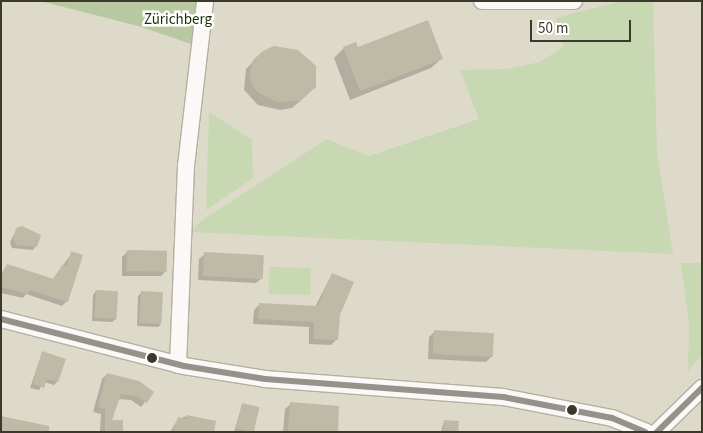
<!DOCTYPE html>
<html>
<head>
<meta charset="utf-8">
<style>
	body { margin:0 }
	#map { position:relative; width:703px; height:433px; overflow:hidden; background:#dedac9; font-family:"Source Sans 3",sans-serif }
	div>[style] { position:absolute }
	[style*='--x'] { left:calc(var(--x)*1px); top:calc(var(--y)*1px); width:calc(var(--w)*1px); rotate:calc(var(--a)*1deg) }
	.green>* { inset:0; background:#c8d8b2; transform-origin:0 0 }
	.forest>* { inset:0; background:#b8c8a1 }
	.shadow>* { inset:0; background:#0003 }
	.building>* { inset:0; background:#bfbaa6; transform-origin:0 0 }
	.roads { filter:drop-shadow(1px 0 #b3b0a2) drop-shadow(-1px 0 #b3b0a2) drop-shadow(0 1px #b3b0a2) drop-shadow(0 -1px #b3b0a2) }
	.street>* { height:16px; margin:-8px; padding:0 8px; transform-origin:8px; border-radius:8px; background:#faf9f7 }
	.bus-1>* { height:6px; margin:-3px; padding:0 3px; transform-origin:3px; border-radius:3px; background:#93928b }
	.dots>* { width:14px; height:14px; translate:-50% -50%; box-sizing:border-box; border:2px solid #fff; border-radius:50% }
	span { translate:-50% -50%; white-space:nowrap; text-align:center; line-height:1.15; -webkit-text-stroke:5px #fff; paint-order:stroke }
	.park-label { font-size:15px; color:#1b3007 }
	.frame { position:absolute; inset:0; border:2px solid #3b382c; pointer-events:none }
	.scale { position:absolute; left:530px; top:20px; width:101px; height:22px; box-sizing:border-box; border:2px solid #3b382c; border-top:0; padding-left:6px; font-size:15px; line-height:18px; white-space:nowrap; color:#3b382c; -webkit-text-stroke:4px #fff; paint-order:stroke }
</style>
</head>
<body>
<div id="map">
	<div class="green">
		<div style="clip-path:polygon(621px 1px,653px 1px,657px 152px,673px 254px,190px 232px,201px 221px,327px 139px,369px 156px,479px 119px,460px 70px,507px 69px,540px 62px,564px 46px,556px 18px)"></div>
		<div style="clip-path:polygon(209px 112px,252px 140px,253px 178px,206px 210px)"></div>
		<div style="clip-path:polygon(681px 263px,702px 263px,702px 355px,688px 371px,689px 324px)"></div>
		<div style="left:269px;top:267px;width:42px;height:27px;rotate:1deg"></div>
	</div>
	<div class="forest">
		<div style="clip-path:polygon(40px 1px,200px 1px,194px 45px,138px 26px)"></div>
	</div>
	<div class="shadow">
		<div style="clip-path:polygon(344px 48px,357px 49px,441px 59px,431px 68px,350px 100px,334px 58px)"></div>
		<div style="clip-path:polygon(263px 52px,308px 94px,292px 108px,280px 110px,258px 105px,244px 90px,246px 69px)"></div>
		<div style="clip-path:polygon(17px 229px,36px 246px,33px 250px,12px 248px,10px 242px)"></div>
		<div style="clip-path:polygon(127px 252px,166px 271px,161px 276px,122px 276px,122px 257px)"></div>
		<div style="clip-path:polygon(72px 253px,67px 301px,62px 306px,26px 294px,23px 298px,1px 293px,1px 274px,7px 266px,53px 279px)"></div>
		<div style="clip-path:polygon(205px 254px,262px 278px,256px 283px,198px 280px,199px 259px)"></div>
		<div style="clip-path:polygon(332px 274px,339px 315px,337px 339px,331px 345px,309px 344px,309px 327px,253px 324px,254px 310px,259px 305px,315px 307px)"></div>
		<div style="clip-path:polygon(96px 291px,116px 319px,112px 322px,92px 321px,93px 295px)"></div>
		<div style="clip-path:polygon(141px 293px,161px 324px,158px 327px,137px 326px,138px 296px)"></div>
		<div style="clip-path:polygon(434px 332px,492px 356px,486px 362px,428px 359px,429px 337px)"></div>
		<div style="clip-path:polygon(42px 353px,64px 360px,57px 382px,54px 385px,44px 382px,39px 390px,30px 388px)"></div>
		<div style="clip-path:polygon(107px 374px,152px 393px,141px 407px,131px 400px,118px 399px,110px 421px,116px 432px,95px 432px,100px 432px,101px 414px,93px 412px,102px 379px)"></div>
		<div style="clip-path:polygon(291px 404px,336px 432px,283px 432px,285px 409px)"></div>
		<div style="clip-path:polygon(242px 405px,254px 432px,234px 432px)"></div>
		<div style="clip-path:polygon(187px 416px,212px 432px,170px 432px,178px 419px)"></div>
		<div style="clip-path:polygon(444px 421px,457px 432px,441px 432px)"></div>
	</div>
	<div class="building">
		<div style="clip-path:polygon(428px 20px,443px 59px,360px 91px,343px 47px,356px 42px,358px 47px)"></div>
		<div style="clip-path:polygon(274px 46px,298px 50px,316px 66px,316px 87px,300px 101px,276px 102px,257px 92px,251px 83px,250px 71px,253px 60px,263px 51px)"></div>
		<div style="clip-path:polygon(22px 226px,41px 235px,37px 247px,16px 245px,13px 238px,16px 228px)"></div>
		<div style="left:127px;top:250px;width:40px;height:21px;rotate:1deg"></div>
		<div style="clip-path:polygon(71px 251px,83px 255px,68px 302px,30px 290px,28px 294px,1px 287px,1px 275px,7px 264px,54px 279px,62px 265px,67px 266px)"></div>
		<div style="left:204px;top:252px;width:60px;height:24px;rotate:3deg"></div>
		<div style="clip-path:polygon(332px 273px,354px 282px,340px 315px,338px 340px,314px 339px,314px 322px,258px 319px,259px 303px,318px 306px)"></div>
		<div style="left:96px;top:290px;width:22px;height:28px;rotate:3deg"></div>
		<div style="left:141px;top:291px;width:22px;height:32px;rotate:3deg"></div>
		<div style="left:434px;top:330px;width:60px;height:24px;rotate:3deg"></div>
		<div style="clip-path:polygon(42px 351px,66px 359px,58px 382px,47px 379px,44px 388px,33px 384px)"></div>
		<div style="clip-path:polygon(107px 373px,139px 381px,154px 392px,147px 403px,136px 396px,121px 394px,112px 420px,123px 420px,123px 432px,105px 432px,105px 409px,98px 407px)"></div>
		<div style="clip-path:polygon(290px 402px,339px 406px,338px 432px,288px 432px)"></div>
		<div style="left:242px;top:403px;width:18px;height:26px;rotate:13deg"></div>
		<div style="clip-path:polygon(187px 415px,216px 421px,214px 432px,173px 432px,178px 417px,186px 419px)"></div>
		<div style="clip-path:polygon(1px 416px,49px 426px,49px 432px,1px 432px)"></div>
		<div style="left:444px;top:420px;width:15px;height:10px;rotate:4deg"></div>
	</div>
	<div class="roads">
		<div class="street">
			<div style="--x:482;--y:1;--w:92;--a:0"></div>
			<div style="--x:1;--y:319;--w:189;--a:14.4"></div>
			<div style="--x:184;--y:366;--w:82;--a:9.1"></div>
			<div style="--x:265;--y:379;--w:239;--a:4.3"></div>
			<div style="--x:503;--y:397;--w:111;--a:10.9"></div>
			<div style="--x:612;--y:418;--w:37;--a:22"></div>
			<div style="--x:178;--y:365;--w:199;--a:-87.7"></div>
			<div style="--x:186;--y:166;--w:166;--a:-83.4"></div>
			<div style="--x:657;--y:432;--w:63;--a:-44.4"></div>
		</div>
	</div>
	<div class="bus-1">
		<div style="--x:1;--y:319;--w:189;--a:14.4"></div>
		<div style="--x:184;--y:366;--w:82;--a:9.1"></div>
		<div style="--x:265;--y:379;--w:239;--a:4.3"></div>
		<div style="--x:503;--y:397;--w:111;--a:10.9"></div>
		<div style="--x:612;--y:418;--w:36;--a:23"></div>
		<div style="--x:657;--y:432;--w:63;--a:-44.4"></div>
	</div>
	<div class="dots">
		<div style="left:152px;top:358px;background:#3b382c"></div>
		<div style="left:572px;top:410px;background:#3b382c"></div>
	</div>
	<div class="park-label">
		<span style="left:178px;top:20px">Zürichberg</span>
	</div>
	<div class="frame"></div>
	<div class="scale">50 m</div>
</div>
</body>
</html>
